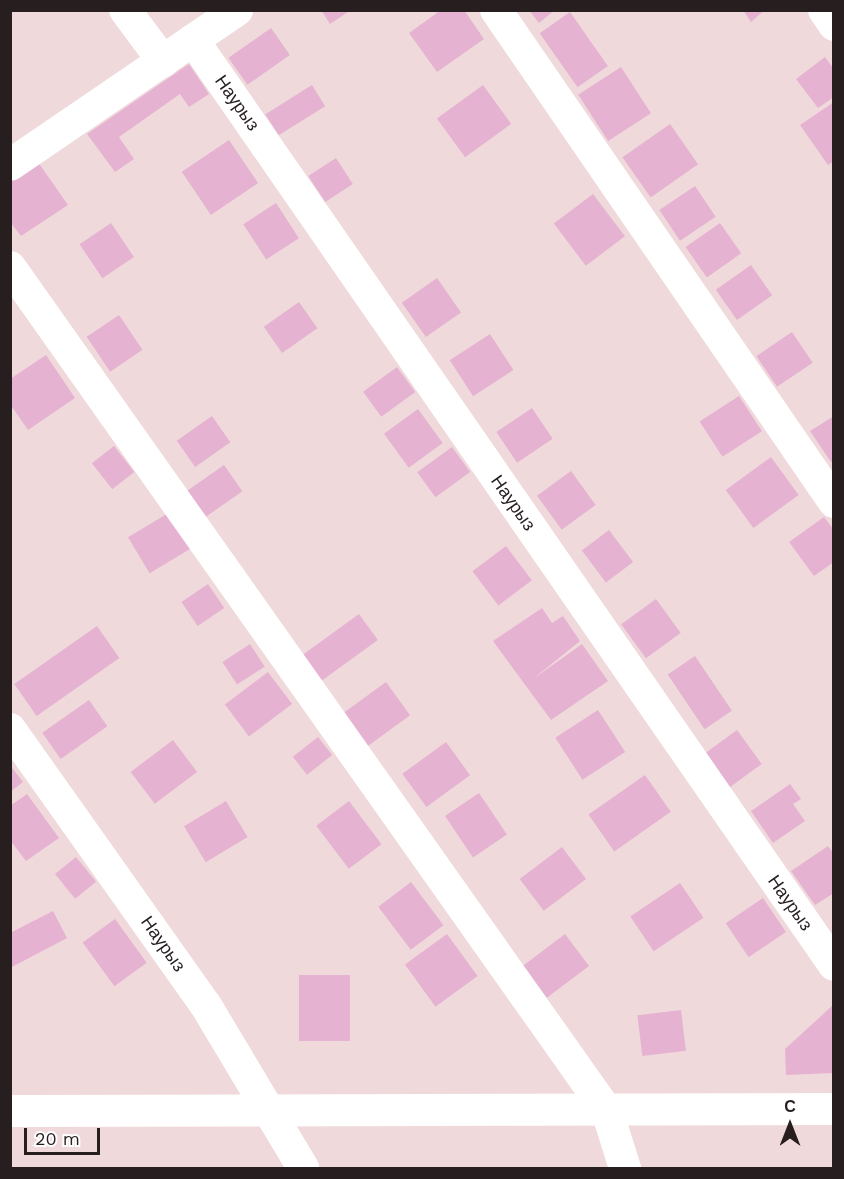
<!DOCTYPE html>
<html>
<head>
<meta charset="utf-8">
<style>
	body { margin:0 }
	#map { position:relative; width:844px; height:1179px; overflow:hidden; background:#f0d9db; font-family:"Work Sans",sans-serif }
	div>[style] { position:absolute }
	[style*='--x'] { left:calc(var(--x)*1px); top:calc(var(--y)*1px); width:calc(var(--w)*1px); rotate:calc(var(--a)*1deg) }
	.building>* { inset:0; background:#e5b3d1; transform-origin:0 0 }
	.minor>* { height:32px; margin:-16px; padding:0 16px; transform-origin:16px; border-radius:16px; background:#fff }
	span { translate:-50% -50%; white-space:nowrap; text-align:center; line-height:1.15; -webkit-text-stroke:4.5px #fff; paint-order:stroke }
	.street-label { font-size:18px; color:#261e1f }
	.frame { position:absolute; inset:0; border:12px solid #261e1f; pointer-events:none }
	.north { position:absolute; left:760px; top:1095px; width:60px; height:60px; -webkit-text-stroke:4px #fff; paint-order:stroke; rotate:0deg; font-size:16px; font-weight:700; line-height:24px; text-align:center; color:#261e1f }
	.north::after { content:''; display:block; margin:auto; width:21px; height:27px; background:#261e1f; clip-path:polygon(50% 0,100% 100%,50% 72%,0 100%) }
	.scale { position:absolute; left:24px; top:1128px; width:76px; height:27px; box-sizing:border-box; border:3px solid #261e1f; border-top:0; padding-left:8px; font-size:18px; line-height:21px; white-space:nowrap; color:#261e1f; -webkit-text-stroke:4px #fff; paint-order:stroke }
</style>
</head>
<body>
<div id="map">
	<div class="building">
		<div style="clip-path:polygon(321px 10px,351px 10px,330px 24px)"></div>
		<div style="clip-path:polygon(441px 10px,464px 10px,484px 39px,437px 72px,409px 33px)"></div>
		<div style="clip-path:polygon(529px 10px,555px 10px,539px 23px)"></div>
		<div style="clip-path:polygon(743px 10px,765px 10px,751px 22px)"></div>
		<div style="left:570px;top:12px;width:66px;height:37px;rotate:55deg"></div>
		<div style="left:271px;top:28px;width:33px;height:52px;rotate:55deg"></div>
		<div style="clip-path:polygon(825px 57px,834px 69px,834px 97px,818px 108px,796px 79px)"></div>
		<div style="clip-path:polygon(189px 64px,209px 94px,189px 107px,180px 94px,119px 137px,134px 159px,115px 172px,87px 134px)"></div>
		<div style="left:621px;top:67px;width:55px;height:51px;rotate:57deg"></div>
		<div style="left:312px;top:85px;width:25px;height:55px;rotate:58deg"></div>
		<div style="left:483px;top:85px;width:48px;height:57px;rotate:54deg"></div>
		<div style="clip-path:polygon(834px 102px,834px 161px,828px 165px,800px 125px)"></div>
		<div style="left:670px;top:124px;width:49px;height:58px;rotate:55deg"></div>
		<div style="left:229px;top:140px;width:52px;height:57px;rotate:56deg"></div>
		<div style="left:336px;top:158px;width:31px;height:33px;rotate:57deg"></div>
		<div style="clip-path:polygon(38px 162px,68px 205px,21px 236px,10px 222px,10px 180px)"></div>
		<div style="left:695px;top:186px;width:37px;height:43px;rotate:56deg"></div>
		<div style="left:593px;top:194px;width:53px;height:49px;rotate:53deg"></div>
		<div style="left:276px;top:203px;width:42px;height:39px;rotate:57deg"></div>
		<div style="left:111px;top:223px;width:41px;height:38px;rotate:56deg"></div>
		<div style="left:720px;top:223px;width:37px;height:42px;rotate:55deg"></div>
		<div style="left:751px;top:265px;width:37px;height:43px;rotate:55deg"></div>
		<div style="left:437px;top:278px;width:42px;height:43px;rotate:55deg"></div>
		<div style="left:299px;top:302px;width:32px;height:43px;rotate:55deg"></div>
		<div style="left:119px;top:315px;width:42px;height:39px;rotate:56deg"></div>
		<div style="left:792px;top:332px;width:37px;height:43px;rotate:56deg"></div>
		<div style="left:490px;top:334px;width:43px;height:48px;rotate:57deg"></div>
		<div style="clip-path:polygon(46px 355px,75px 398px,28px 430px,10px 404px,10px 379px)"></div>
		<div style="left:397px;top:367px;width:31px;height:42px;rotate:54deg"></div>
		<div style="left:739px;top:396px;width:42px;height:47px;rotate:57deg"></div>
		<div style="left:532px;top:408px;width:37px;height:43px;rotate:56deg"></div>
		<div style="left:418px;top:409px;width:42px;height:42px;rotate:54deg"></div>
		<div style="left:212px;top:416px;width:32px;height:43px;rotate:55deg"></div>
		<div style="clip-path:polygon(834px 416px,834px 460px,831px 462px,810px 431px)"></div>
		<div style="left:114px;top:446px;width:33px;height:28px;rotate:52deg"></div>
		<div style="left:452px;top:447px;width:31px;height:43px;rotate:54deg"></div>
		<div style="left:771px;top:457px;width:47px;height:56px;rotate:54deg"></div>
		<div style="left:224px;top:465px;width:32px;height:48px;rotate:55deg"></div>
		<div style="left:571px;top:471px;width:42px;height:42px;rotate:54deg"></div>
		<div style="left:170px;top:512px;width:42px;height:49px;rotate:59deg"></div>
		<div style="clip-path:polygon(824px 517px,834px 530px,834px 562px,814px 576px,789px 542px)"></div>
		<div style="left:609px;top:530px;width:40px;height:34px;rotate:53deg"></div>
		<div style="left:506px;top:546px;width:43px;height:42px;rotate:53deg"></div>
		<div style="left:208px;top:584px;width:29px;height:32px;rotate:56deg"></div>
		<div style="left:656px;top:599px;width:42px;height:43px;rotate:54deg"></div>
		<div style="clip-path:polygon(542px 608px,552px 623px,563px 616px,580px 641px,533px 679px,582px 644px,608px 681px,551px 720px,493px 641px)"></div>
		<div style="left:359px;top:614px;width:32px;height:69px;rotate:54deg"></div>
		<div style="left:97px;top:626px;width:39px;height:101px;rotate:55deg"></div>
		<div style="left:250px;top:644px;width:27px;height:33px;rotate:57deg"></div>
		<div style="left:695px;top:656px;width:66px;height:33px;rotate:56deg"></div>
		<div style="left:268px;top:672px;width:40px;height:54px;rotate:53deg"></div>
		<div style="left:386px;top:682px;width:41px;height:54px;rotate:54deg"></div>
		<div style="left:89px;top:700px;width:32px;height:57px;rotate:55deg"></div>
		<div style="left:598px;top:710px;width:50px;height:51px;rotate:57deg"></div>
		<div style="left:737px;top:730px;width:42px;height:42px;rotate:54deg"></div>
		<div style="left:318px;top:737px;width:23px;height:32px;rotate:52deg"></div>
		<div style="left:173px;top:740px;width:40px;height:53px;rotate:53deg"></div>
		<div style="left:446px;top:742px;width:41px;height:54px;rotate:54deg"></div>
		<div style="clip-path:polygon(10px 765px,23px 782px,10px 792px)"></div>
		<div style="left:645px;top:775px;width:45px;height:69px;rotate:55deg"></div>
		<div style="clip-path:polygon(790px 784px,801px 799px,793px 804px,805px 821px,773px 843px,751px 811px)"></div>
		<div style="left:479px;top:793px;width:50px;height:41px;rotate:56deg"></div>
		<div style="clip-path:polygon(27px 794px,59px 838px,26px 861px,10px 840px,10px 806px)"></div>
		<div style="left:226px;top:801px;width:42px;height:49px;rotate:59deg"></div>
		<div style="left:349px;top:801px;width:54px;height:41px;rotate:53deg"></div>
		<div style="clip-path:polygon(828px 846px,834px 854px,834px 893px,815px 905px,791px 871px)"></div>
		<div style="left:562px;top:847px;width:40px;height:53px;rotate:53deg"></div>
		<div style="left:76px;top:857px;width:32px;height:27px;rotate:51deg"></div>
		<div style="left:411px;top:882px;width:54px;height:41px;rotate:53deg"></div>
		<div style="left:680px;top:883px;width:42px;height:60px;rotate:56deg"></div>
		<div style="left:763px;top:898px;width:41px;height:45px;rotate:56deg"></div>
		<div style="clip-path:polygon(53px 911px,67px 938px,10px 968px,10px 933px)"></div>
		<div style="left:115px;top:919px;width:54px;height:40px;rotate:54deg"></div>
		<div style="left:447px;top:934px;width:52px;height:52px;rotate:54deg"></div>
		<div style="left:565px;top:934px;width:40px;height:53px;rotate:53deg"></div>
		<div style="left:299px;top:975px;width:51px;height:66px"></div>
		<div style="clip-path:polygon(832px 1006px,834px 1073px,786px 1075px,785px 1049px)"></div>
		<div style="left:681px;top:1010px;width:41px;height:44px;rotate:83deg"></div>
	</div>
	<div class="minor">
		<div style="--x:125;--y:10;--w:64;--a:53.3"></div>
		<div style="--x:496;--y:10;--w:597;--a:55.51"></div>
		<div style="--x:824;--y:10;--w:18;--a:56"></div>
		<div style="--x:193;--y:40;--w:1125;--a:55.28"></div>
		<div style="--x:10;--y:165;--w:275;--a:-34.3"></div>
		<div style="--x:10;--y:267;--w:1034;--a:54.73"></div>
		<div style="--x:607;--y:1111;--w:60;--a:72.5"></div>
		<div style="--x:10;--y:729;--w:337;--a:54.7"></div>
		<div style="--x:205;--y:1004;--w:191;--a:59.1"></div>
		<div style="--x:10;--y:1111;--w:824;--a:-0.14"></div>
	</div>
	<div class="street-label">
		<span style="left:237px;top:103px;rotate:55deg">Наурыз</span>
		<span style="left:513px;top:503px;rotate:55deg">Наурыз</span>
		<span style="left:790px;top:903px;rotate:55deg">Наурыз</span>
		<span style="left:163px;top:944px;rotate:55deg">Наурыз</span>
	</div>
	<div class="frame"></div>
	<div class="north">С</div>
	<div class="scale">20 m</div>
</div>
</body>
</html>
